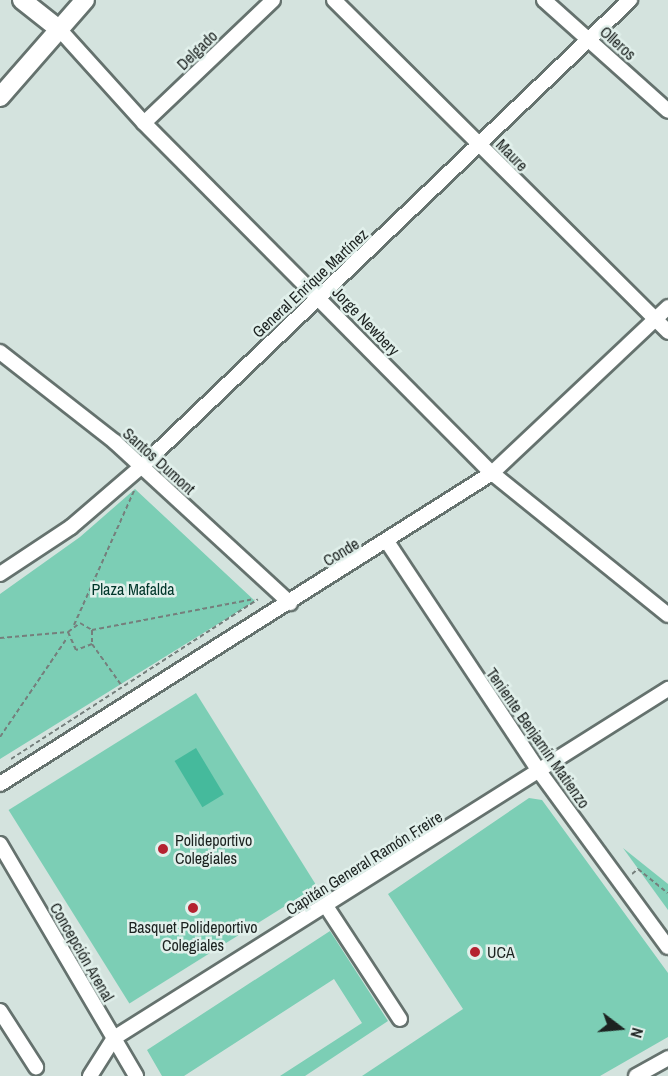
<!DOCTYPE html>
<html>
<head>
<meta charset="utf-8">
<style>
	body { margin:0 }
	#map { position:relative; width:668px; height:1076px; overflow:hidden; background:#d4e3de; font-family:"Archivo Narrow",sans-serif }
	div>[style] { position:absolute }
	[style*='--x'] { left:calc(var(--x)*1px); top:calc(var(--y)*1px); width:calc(var(--w)*1px); rotate:calc(var(--a)*1deg) }
	.green>* { inset:0; background:#7cceb5; transform-origin:0 0 }
	.water>* { inset:0; background:#45ba9c; transform-origin:0 0 }
	.path>* { height:2px; margin-top:-1px; transform-origin:0; background:repeating-linear-gradient(90deg,#757f7c 0 4.5px,transparent 0 7.5px) }
	.roads { filter:drop-shadow(2px 0 #65726e) drop-shadow(-2px 0 #65726e) drop-shadow(0 2px #65726e) drop-shadow(0 -2px #65726e) }
	.minor>* { height:14px; margin:-7px; padding:0 7px; transform-origin:7px; border-radius:7px; background:#fff }
	.major>* { height:18px; margin:-9px; padding:0 9px; transform-origin:9px; border-radius:9px; background:#fff }
	.dots>* { width:16px; height:16px; translate:-50% -50%; box-sizing:border-box; border:3px solid #e1f0eb; border-radius:50% }
	span { translate:-50% -50%; white-space:nowrap; text-align:center; line-height:1.15; -webkit-text-stroke:5px #e1f0eb; paint-order:stroke }
	.street-label { font-size:16px; color:#1c2220 }
	.park-label { font-size:16px; color:#00362a }
	.poi-label { font-size:16px; color:#1c2220 }
	.left { translate:0 -50%; text-align:left }
	.north { position:absolute; left:590px; top:998px; width:60px; height:60px; -webkit-text-stroke:4px #e1f0eb; paint-order:stroke; rotate:106deg; font-size:16px; font-weight:700; line-height:24px; text-align:center; color:#1c2220 }
	.north::after { content:''; display:block; margin:auto; width:21px; height:27px; background:#1c2220; clip-path:polygon(50% 0,100% 100%,50% 72%,0 100%) }
</style>
</head>
<body>
<div id="map">
	<div class="green">
		<div style="clip-path:polygon(135px 489px,255px 601px,0 759px,0 594px,80px 537px)"></div>
		<div style="left:196px;top:693px;width:228px;height:221px;rotate:58deg"></div>
		<div style="clip-path:polygon(529px 798px,542px 800px,668px 973px,668px 1037px,600px 1076px,362px 1076px,463px 1009px,388px 894px)"></div>
		<div style="clip-path:polygon(623px 848px,668px 884px,668px 910px)"></div>
		<div style="clip-path:polygon(330px 931px,388px 1021px,305px 1076px,280px 1076px,362px 1023px,334px 979px,184px 1076px,162px 1076px,147px 1050px)"></div>
	</div>
	<div class="water">
		<div style="left:196px;top:748px;width:54px;height:25px;rotate:59deg"></div>
	</div>
	<div class="path">
		<div style="--x:74;--y:625;--w:147;--a:-65.9"></div>
		<div style="--x:92;--y:630;--w:165;--a:-10.8"></div>
		<div style="--x:0;--y:638;--w:68;--a:-5"></div>
		<div style="--x:68;--y:632;--w:15;--a:-37"></div>
		<div style="--x:80;--y:623;--w:14;--a:30"></div>
		<div style="--x:92;--y:630;--w:14;--a:90"></div>
		<div style="--x:92;--y:644;--w:17;--a:159"></div>
		<div style="--x:76;--y:650;--w:20;--a:-114"></div>
		<div style="--x:92;--y:644;--w:52;--a:54.5"></div>
		<div style="--x:0;--y:737;--w:120;--a:-55.9"></div>
		<div style="--x:11;--y:759;--w:294;--a:-32.9"></div>
		<div style="--x:632;--y:874;--w:8;--a:-40"></div>
		<div style="--x:638;--y:869;--w:38;--a:39"></div>
	</div>
	<div class="roads">
		<div class="minor">
			<div style="--x:334;--y:0;--w:471;--a:44.8"></div>
			<div style="--x:544;--y:0;--w:166;--a:41.8"></div>
			<div style="--x:60;--y:30;--w:125;--a:47.9"></div>
			<div style="--x:144;--y:123;--w:494;--a:45.2"></div>
			<div style="--x:492;--y:473;--w:226;--a:38.9"></div>
			<div style="--x:144;--y:123;--w:178;--a:-43.6"></div>
			<div style="--x:0;--y:352;--w:146;--a:38"></div>
			<div style="--x:115;--y:442;--w:238;--a:42.6"></div>
			<div style="--x:388;--y:543;--w:273;--a:56.5"></div>
			<div style="--x:539;--y:771;--w:218;--a:53.8"></div>
			<div style="--x:0;--y:574;--w:85;--a:-33.5"></div>
			<div style="--x:71;--y:527;--w:94;--a:-40.7"></div>
			<div style="--x:142;--y:466;--w:675;--a:-43.68"></div>
			<div style="--x:0;--y:784;--w:582;--a:-32.3"></div>
			<div style="--x:492;--y:473;--w:242;--a:-43.3"></div>
			<div style="--x:0;--y:844;--w:269;--a:59.6"></div>
			<div style="--x:326;--y:906;--w:135;--a:56.8"></div>
			<div style="--x:0;--y:1011;--w:67;--a:57.3"></div>
			<div style="--x:90;--y:1076;--w:45;--a:-57.7"></div>
			<div style="--x:114;--y:1038;--w:655;--a:-32.21"></div>
			<div style="--x:636;--y:1076;--w:37;--a:-29"></div>
		</div>
		<div class="major">
			<div style="--x:22;--y:0;--w:48;--a:38.3"></div>
			<div style="--x:0;--y:97;--w:129;--a:-48.8"></div>
		</div>
	</div>
	<div class="dots">
		<div style="left:163px;top:849px;background:#b42230"></div>
		<div style="left:193px;top:908px;background:#b42230"></div>
		<div style="left:475px;top:952px;background:#b42230"></div>
	</div>
	<div class="street-label">
		<span style="left:618px;top:43px;rotate:42deg">Olleros</span>
		<span style="left:197px;top:50px;rotate:-44deg">Delgado</span>
		<span style="left:512px;top:155px;rotate:46deg">Maure</span>
		<span style="left:310px;top:283px;rotate:-43deg">General Enrique Martínez</span>
		<span style="left:366px;top:321px;rotate:46deg">Jorge Newbery</span>
		<span style="left:159px;top:461px;rotate:42deg">Santos Dumont</span>
		<span style="left:341px;top:552px;rotate:-31deg">Conde</span>
		<span style="left:538px;top:738px;rotate:55deg">Teniente Benjamín Matienzo</span>
		<span style="left:364px;top:863px;rotate:-32deg">Capitán General Ramón Freire</span>
		<span style="left:82px;top:952px;rotate:60deg">Concepción Arenal</span>
	</div>
	<div class="park-label">
		<span style="left:133px;top:589px">Plaza Mafalda</span>
	</div>
	<div class="poi-label">
		<span class="left" style="left:175px;top:849px">Polideportivo<br>Colegiales</span>
		<span style="left:193px;top:936px">Basquet Polideportivo<br>Colegiales</span>
		<span class="left" style="left:487px;top:952px">UCA</span>
	</div>
	<div class="north">N</div>
</div>
</body>
</html>
